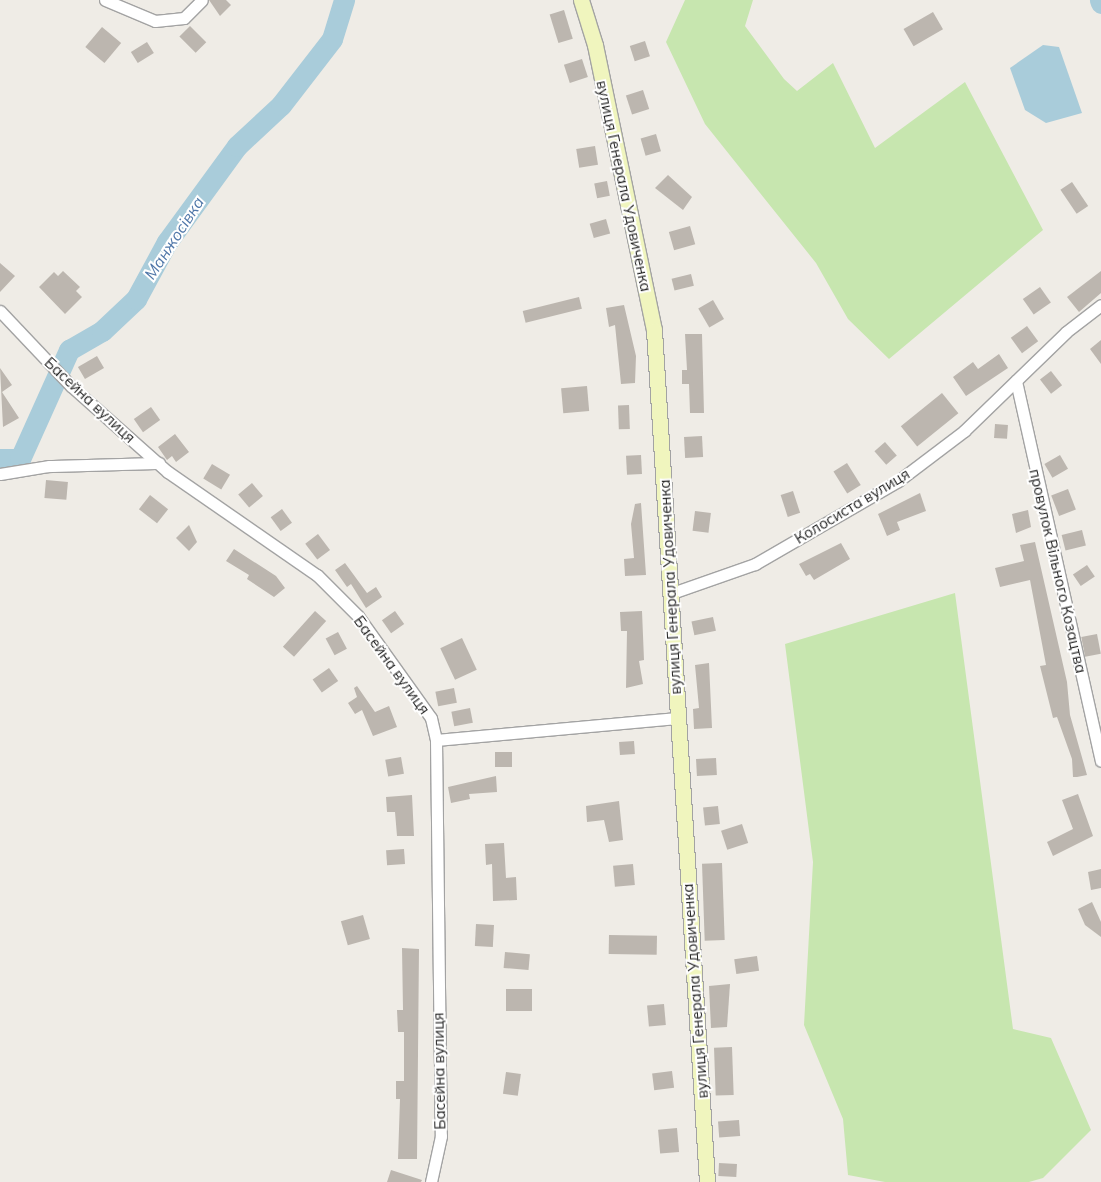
<!DOCTYPE html>
<html>
<head>
<meta charset="utf-8">
<style>
	body { margin:0 }
	#map { position:relative; width:1101px; height:1182px; overflow:hidden; background:#efece6; font-family:Mulish,sans-serif }
	div>[style] { position:absolute }
	[style*='--x'] { left:calc(var(--x)*1px); top:calc(var(--y)*1px); width:calc(var(--w)*1px); rotate:calc(var(--a)*1deg) }
	.grass>* { inset:0; background:#c7e6af }
	.water>* { inset:0; background:#a9ccda }
	.river>* { height:21px; margin:-10.5px; padding:0 10.5px; transform-origin:10.5px; border-radius:10.5px; background:#a9ccda }
	.building>* { inset:0; background:#bcb6af; transform-origin:0 0 }
	.roads { filter:drop-shadow(1px 0 #a3a3a3) drop-shadow(-1px 0 #a3a3a3) drop-shadow(0 1px #a3a3a3) drop-shadow(0 -1px #a3a3a3) }
	.minor>* { height:11px; margin:-5.5px; padding:0 5.5px; transform-origin:5.5px; border-radius:5.5px; background:#fff }
	.secondary>* { height:15px; margin:-7.5px; padding:0 7.5px; transform-origin:7.5px; border-radius:7.5px; background:#f0f5be }
	span { translate:-50% -50%; white-space:nowrap; text-align:center; line-height:1.15; -webkit-text-stroke:4px #fff; paint-order:stroke }
	.street-label { font-size:15px; color:#1f1f1f }
	.water-label { font-size:16px; color:#5178a9; font-style:italic }
</style>
</head>
<body>
<div id="map">
	<div class="grass">
		<div style="clip-path:polygon(685px 0,753px 0,745px 26px,784px 79px,797px 91px,833px 63px,875px 148px,965px 82px,1043px 230px,889px 359px,848px 319px,816px 263px,705px 124px,666px 42px)"></div>
		<div style="clip-path:polygon(955px 593px,1013px 1029px,1051px 1038px,1091px 1130px,1043px 1178px,1029px 1182px,885px 1182px,848px 1175px,843px 1119px,804px 1025px,813px 862px,785px 644px)"></div>
	</div>
	<div class="water">
		<div style="clip-path:polygon(1043px 45px,1059px 47px,1082px 113px,1046px 123px,1025px 110px,1010px 68px)"></div>
	</div>
	<div class="river">
		<div style="--x:1100;--y:0;--w:3;--a:72"></div>
		<div style="--x:0;--y:459;--w:20;--a:0"></div>
		<div style="--x:20;--y:459;--w:120;--a:-65.8"></div>
		<div style="--x:69;--y:350;--w:38;--a:-30"></div>
		<div style="--x:102;--y:331;--w:47;--a:-43.3"></div>
		<div style="--x:136;--y:299;--w:65;--a:-61.5"></div>
		<div style="--x:167;--y:242;--w:119;--a:-53.9"></div>
		<div style="--x:237;--y:146;--w:60;--a:-43"></div>
		<div style="--x:281;--y:105;--w:83;--a:-52.3"></div>
		<div style="--x:332;--y:39;--w:41;--a:-72.9"></div>
	</div>
	<div class="building">
		<div style="clip-path:polygon(209px 0,226px 0,231px 5px,220px 16px)"></div>
		<div style="left:564px;top:10px;width:30px;height:15px;rotate:73deg"></div>
		<div style="left:933px;top:12px;width:20px;height:34px;rotate:60deg"></div>
		<div style="left:190px;top:26px;width:23px;height:15px;rotate:45deg"></div>
		<div style="left:102px;top:27px;width:25px;height:26px;rotate:40deg"></div>
		<div style="left:645px;top:41px;width:16px;height:16px;rotate:72deg"></div>
		<div style="left:147px;top:42px;width:13px;height:19px;rotate:58deg"></div>
		<div style="left:582px;top:59px;width:19px;height:19px;rotate:72deg"></div>
		<div style="left:643px;top:90px;width:20px;height:18px;rotate:72deg"></div>
		<div style="left:656px;top:134px;width:18px;height:16px;rotate:74deg"></div>
		<div style="left:595px;top:146px;width:19px;height:19px;rotate:81deg"></div>
		<div style="clip-path:polygon(668px 175px,692px 197px,683px 210px,655px 188px)"></div>
		<div style="left:607px;top:181px;width:15px;height:13px;rotate:79deg"></div>
		<div style="left:1072px;top:182px;width:29px;height:14px;rotate:56deg"></div>
		<div style="left:606px;top:219px;width:15px;height:17px;rotate:74deg"></div>
		<div style="left:690px;top:226px;width:19px;height:22px;rotate:74deg"></div>
		<div style="clip-path:polygon(0 263px,15px 276px,0 292px)"></div>
		<div style="clip-path:polygon(63px 271px,80px 287px,76px 291px,82px 297px,65px 314px,39px 287px,54px 272px,58px 276px)"></div>
		<div style="clip-path:polygon(1101px 271px,1101px 293px,1079px 312px,1067px 297px)"></div>
		<div style="left:691px;top:274px;width:12px;height:20px;rotate:76deg"></div>
		<div style="left:1040px;top:287px;width:19px;height:21px;rotate:55deg"></div>
		<div style="left:579px;top:297px;width:12px;height:58px;rotate:76deg"></div>
		<div style="left:713px;top:300px;width:22px;height:17px;rotate:60deg"></div>
		<div style="clip-path:polygon(624px 305px,636px 356px,635px 383px,621px 384px,615px 325px,609px 327px,606px 308px)"></div>
		<div style="left:1027px;top:326px;width:19px;height:20px;rotate:54deg"></div>
		<div style="clip-path:polygon(685px 334px,702px 334px,704px 413px,690px 413px,689px 384px,682px 384px,682px 370px,687px 370px)"></div>
		<div style="clip-path:polygon(1101px 340px,1101px 364px,1090px 349px)"></div>
		<div style="clip-path:polygon(999px 354px,1008px 368px,966px 396px,953px 377px,973px 362px,978px 369px)"></div>
		<div style="left:97px;top:356px;width:14px;height:22px;rotate:60deg"></div>
		<div style="clip-path:polygon(0 368px,12px 385px,2px 392px,19px 418px,3px 427px)"></div>
		<div style="left:1051px;top:371px;width:18px;height:14px;rotate:52deg"></div>
		<div style="left:587px;top:386px;width:25px;height:26px;rotate:85deg"></div>
		<div style="left:942px;top:393px;width:26px;height:53px;rotate:51deg"></div>
		<div style="left:629px;top:405px;width:24px;height:11px;rotate:88deg"></div>
		<div style="left:151px;top:407px;width:16px;height:21px;rotate:55deg"></div>
		<div style="left:995px;top:424px;width:13px;height:14px;rotate:4deg"></div>
		<div style="clip-path:polygon(175px 434px,189px 452px,176px 462px,172px 456px,167px 460px,158px 447px)"></div>
		<div style="left:702px;top:436px;width:21px;height:18px;rotate:87deg"></div>
		<div style="left:885px;top:442px;width:18px;height:14px;rotate:49deg"></div>
		<div style="left:641px;top:455px;width:19px;height:15px;rotate:87deg"></div>
		<div style="left:1060px;top:455px;width:16px;height:18px;rotate:60deg"></div>
		<div style="left:847px;top:463px;width:26px;height:16px;rotate:58deg"></div>
		<div style="left:212px;top:464px;width:21px;height:17px;rotate:31deg"></div>
		<div style="left:46px;top:480px;width:22px;height:18px;rotate:5deg"></div>
		<div style="left:252px;top:483px;width:17px;height:18px;rotate:50deg"></div>
		<div style="left:1068px;top:489px;width:22px;height:18px;rotate:69deg"></div>
		<div style="left:793px;top:491px;width:23px;height:13px;rotate:72deg"></div>
		<div style="clip-path:polygon(920px 493px,926px 511px,897px 522px,900px 530px,887px 536px,878px 514px)"></div>
		<div style="left:150px;top:495px;width:23px;height:18px;rotate:38deg"></div>
		<div style="clip-path:polygon(641px 503px,646px 575px,625px 576px,624px 559px,634px 558px,631px 524px,635px 504px)"></div>
		<div style="left:282px;top:509px;width:17px;height:14px;rotate:54deg"></div>
		<div style="clip-path:polygon(1028px 510px,1031px 527px,1016px 533px,1012px 514px)"></div>
		<div style="left:695px;top:511px;width:16px;height:20px;rotate:7deg"></div>
		<div style="clip-path:polygon(189px 525px,197px 542px,189px 551px,176px 538px)"></div>
		<div style="left:1082px;top:530px;width:16px;height:21px;rotate:76deg"></div>
		<div style="left:318px;top:534px;width:20px;height:16px;rotate:53deg"></div>
		<div style="clip-path:polygon(1035px 542px,1067px 682px,1070px 715px,1087px 775px,1077px 777px,1073px 777px,1072px 759px,1057px 717px,1053px 718px,1040px 666px,1046px 665px,1030px 580px,1000px 587px,995px 568px,1024px 561px,1020px 545px)"></div>
		<div style="clip-path:polygon(841px 543px,850px 559px,814px 580px,810px 574px,806px 576px,799px 564px)"></div>
		<div style="clip-path:polygon(234px 549px,276px 576px,285px 588px,274px 597px,247px 579px,249px 575px,226px 561px)"></div>
		<div style="clip-path:polygon(345px 563px,367px 593px,376px 587px,382px 597px,366px 608px,351px 584px,347px 587px,335px 570px)"></div>
		<div style="left:1087px;top:565px;width:14px;height:17px;rotate:56deg"></div>
		<div style="left:315px;top:611px;width:15px;height:48px;rotate:42deg"></div>
		<div style="left:395px;top:611px;width:16px;height:16px;rotate:55deg"></div>
		<div style="clip-path:polygon(642px 611px,644px 660px,639px 661px,643px 684px,626px 688px,627px 631px,621px 631px,620px 612px)"></div>
		<div style="left:713px;top:617px;width:14px;height:22px;rotate:78deg"></div>
		<div style="left:338px;top:632px;width:19px;height:14px;rotate:62deg"></div>
		<div style="left:1097px;top:634px;width:20px;height:16px;rotate:79deg"></div>
		<div style="left:462px;top:638px;width:35px;height:24px;rotate:65deg"></div>
		<div style="clip-path:polygon(709px 663px,712px 728px,694px 729px,693px 709px,699px 708px,695px 665px)"></div>
		<div style="left:329px;top:668px;width:16px;height:20px;rotate:55deg"></div>
		<div style="clip-path:polygon(357px 686px,375px 712px,389px 706px,397px 727px,373px 736px,362px 710px,355px 714px,348px 703px,357px 697px,354px 688px)"></div>
		<div style="left:454px;top:688px;width:15px;height:19px;rotate:79deg"></div>
		<div style="left:470px;top:708px;width:15px;height:19px;rotate:79deg"></div>
		<div style="left:634px;top:741px;width:13px;height:15px;rotate:86deg"></div>
		<div style="left:512px;top:752px;width:15px;height:17px;rotate:90deg"></div>
		<div style="left:401px;top:757px;width:17px;height:16px;rotate:80deg"></div>
		<div style="left:716px;top:758px;width:17px;height:20px;rotate:87deg"></div>
		<div style="clip-path:polygon(496px 776px,497px 792px,469px 794px,470px 799px,451px 803px,448px 787px)"></div>
		<div style="clip-path:polygon(1078px 794px,1093px 836px,1053px 856px,1047px 842px,1073px 829px,1062px 800px)"></div>
		<div style="clip-path:polygon(412px 795px,414px 836px,397px 836px,395px 812px,387px 812px,386px 797px)"></div>
		<div style="clip-path:polygon(619px 801px,623px 840px,609px 842px,604px 820px,587px 822px,586px 806px)"></div>
		<div style="left:718px;top:806px;width:18px;height:15px;rotate:84deg"></div>
		<div style="left:742px;top:824px;width:20px;height:22px;rotate:72deg"></div>
		<div style="clip-path:polygon(504px 843px,506px 878px,516px 877px,517px 900px,493px 901px,492px 864px,486px 865px,485px 844px)"></div>
		<div style="left:404px;top:849px;width:15px;height:18px;rotate:86deg"></div>
		<div style="left:722px;top:863px;width:77px;height:20px;rotate:88deg"></div>
		<div style="left:633px;top:864px;width:21px;height:20px;rotate:85deg"></div>
		<div style="clip-path:polygon(1101px 869px,1101px 888px,1091px 890px,1088px 872px)"></div>
		<div style="clip-path:polygon(1092px 902px,1101px 922px,1101px 937px,1085px 925px,1078px 909px)"></div>
		<div style="left:363px;top:915px;width:25px;height:23px;rotate:74deg"></div>
		<div style="left:476px;top:924px;width:18px;height:22px;rotate:3deg"></div>
		<div style="left:609px;top:935px;width:48px;height:19px;rotate:1deg"></div>
		<div style="clip-path:polygon(402px 948px,419px 949px,417px 1159px,398px 1159px,400px 1099px,396px 1099px,396px 1081px,404px 1081px,404px 1032px,398px 1032px,397px 1010px,403px 1010px)"></div>
		<div style="left:505px;top:952px;width:25px;height:16px;rotate:5deg"></div>
		<div style="left:757px;top:956px;width:15px;height:23px;rotate:82deg"></div>
		<div style="clip-path:polygon(730px 984px,727px 1027px,711px 1028px,709px 986px)"></div>
		<div style="left:506px;top:989px;width:26px;height:22px"></div>
		<div style="left:664px;top:1004px;width:21px;height:17px;rotate:85deg"></div>
		<div style="left:732px;top:1047px;width:48px;height:18px;rotate:88deg"></div>
		<div style="left:672px;top:1071px;width:17px;height:20px;rotate:83deg"></div>
		<div style="left:506px;top:1072px;width:15px;height:22px;rotate:8deg"></div>
		<div style="left:739px;top:1120px;width:16px;height:21px;rotate:86deg"></div>
		<div style="left:677px;top:1128px;width:24px;height:19px;rotate:85deg"></div>
		<div style="left:719px;top:1163px;width:18px;height:13px;rotate:3deg"></div>
		<div style="clip-path:polygon(391px 1170px,422px 1180px,421px 1182px,387px 1182px)"></div>
	</div>
	<div class="roads">
		<div class="minor">
			<div style="--x:105;--y:0;--w:54;--a:22.8"></div>
			<div style="--x:155;--y:21;--w:29;--a:-6"></div>
			<div style="--x:184;--y:18;--w:25;--a:-45"></div>
			<div style="--x:0;--y:311;--w:103;--a:46.6"></div>
			<div style="--x:71;--y:386;--w:130;--a:41.6"></div>
			<div style="--x:168;--y:472;--w:181;--a:34.7"></div>
			<div style="--x:317;--y:575;--w:58;--a:45"></div>
			<div style="--x:358;--y:616;--w:125;--a:54.4"></div>
			<div style="--x:431;--y:718;--w:23;--a:77"></div>
			<div style="--x:436;--y:740;--w:396;--a:89.3"></div>
			<div style="--x:441;--y:1136;--w:47;--a:102.3"></div>
			<div style="--x:1016;--y:381;--w:389;--a:77.4"></div>
			<div style="--x:0;--y:474;--w:50;--a:-9.3"></div>
			<div style="--x:49;--y:466;--w:110;--a:-1.6"></div>
			<div style="--x:672;--y:593;--w:88;--a:-19.3"></div>
			<div style="--x:755;--y:564;--w:165;--a:-30.1"></div>
			<div style="--x:898;--y:481;--w:83;--a:-37.1"></div>
			<div style="--x:964;--y:431;--w:142;--a:-44.1"></div>
			<div style="--x:1066;--y:332;--w:44;--a:-37.6"></div>
			<div style="--x:436;--y:740;--w:242;--a:-5.2"></div>
		</div>
		<div class="secondary">
			<div style="--x:581;--y:0;--w:47;--a:72.7"></div>
			<div style="--x:595;--y:45;--w:291;--a:78.3"></div>
			<div style="--x:654;--y:330;--w:854;--a:86.44"></div>
		</div>
	</div>
	<div class="street-label">
		<span style="left:624px;top:186px;rotate:78deg">вулиця Генерала Удовиченка</span>
		<span style="left:90px;top:400px;rotate:43deg">Басейна вулиця</span>
		<span style="left:852px;top:506px;rotate:-31deg">Колосиста вулиця</span>
		<span style="left:1058px;top:571px;rotate:77deg">провулок Вільного Козацтва</span>
		<span style="left:670px;top:587px;rotate:-93deg">вулиця Генерала Удовиченка</span>
		<span style="left:392px;top:665px;rotate:54deg">Басейна вулиця</span>
		<span style="left:695px;top:991px;rotate:-94deg">вулиця Генерала Удовиченка</span>
		<span style="left:439px;top:1071px;rotate:-91deg">Басейна вулиця</span>
	</div>
	<div class="water-label">
		<span style="left:174px;top:238px;rotate:-57deg">Манжосівка</span>
	</div>
</div>
</body>
</html>
